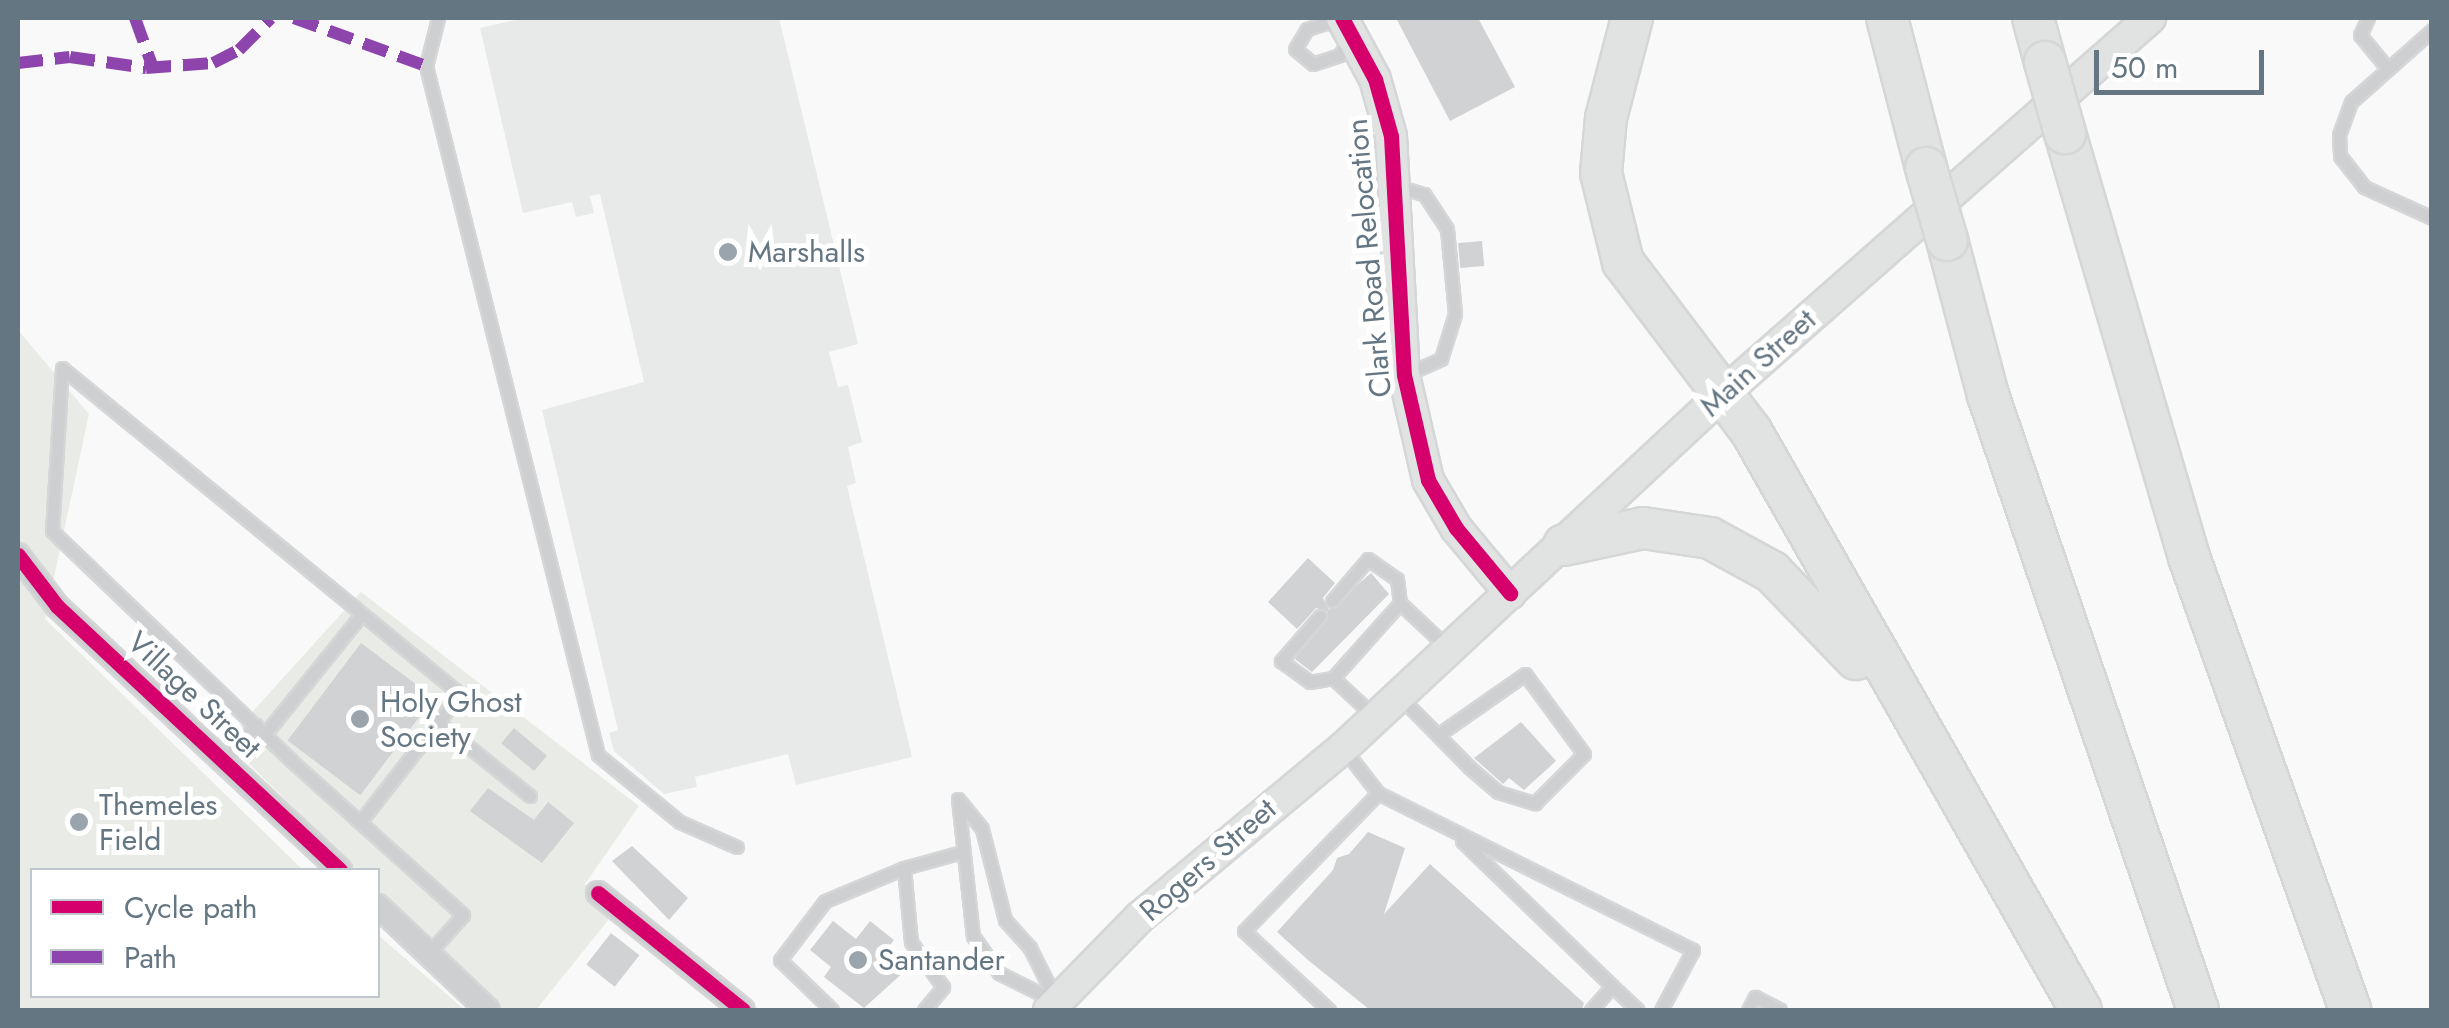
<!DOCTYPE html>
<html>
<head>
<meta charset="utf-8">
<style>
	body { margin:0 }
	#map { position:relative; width:2449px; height:1028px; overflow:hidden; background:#f9f9f9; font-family:Jost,sans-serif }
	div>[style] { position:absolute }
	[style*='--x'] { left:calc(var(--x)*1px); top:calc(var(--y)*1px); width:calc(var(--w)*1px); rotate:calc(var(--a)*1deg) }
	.built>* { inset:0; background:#e8e9e9 }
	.green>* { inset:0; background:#e8ebe6 }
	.building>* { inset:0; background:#d0d2d3; transform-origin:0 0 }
	.roads { filter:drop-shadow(2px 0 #d5d6d7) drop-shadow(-2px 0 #d5d6d7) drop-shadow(0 2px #d5d6d7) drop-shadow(0 -2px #d5d6d7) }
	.lane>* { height:11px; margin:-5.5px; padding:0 5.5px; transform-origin:5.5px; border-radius:5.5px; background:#cecfd0 }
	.street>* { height:22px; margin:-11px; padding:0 11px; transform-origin:11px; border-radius:11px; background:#cecfd0 }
	.secondary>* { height:30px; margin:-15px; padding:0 15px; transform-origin:15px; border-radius:15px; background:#e1e2e2 }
	.highway>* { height:40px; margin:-20px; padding:0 20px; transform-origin:20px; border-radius:20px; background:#e1e2e2 }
	.bridges { filter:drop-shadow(2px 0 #d5d6d6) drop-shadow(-2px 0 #d5d6d6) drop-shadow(0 2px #d5d6d6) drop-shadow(0 -2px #d5d6d6) }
	.highway-bridge>* { height:40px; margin:-20px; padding:0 20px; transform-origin:20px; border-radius:20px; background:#e1e2e2 }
	.quiet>* { height:12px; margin-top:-6px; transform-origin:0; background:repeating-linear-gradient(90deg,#8e44ad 0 25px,transparent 0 37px) }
	.cycleway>* { height:15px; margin:-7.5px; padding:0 7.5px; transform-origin:7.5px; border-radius:7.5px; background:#d6006c }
	.dots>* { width:28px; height:28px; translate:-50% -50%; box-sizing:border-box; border:5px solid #fff; border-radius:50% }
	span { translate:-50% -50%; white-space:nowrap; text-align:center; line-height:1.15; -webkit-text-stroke:10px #fff; paint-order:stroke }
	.poi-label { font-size:30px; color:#657683 }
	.left { translate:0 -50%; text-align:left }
	.street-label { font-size:30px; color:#657683 }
	.frame { position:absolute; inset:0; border:20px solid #657683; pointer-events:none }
	.legend { position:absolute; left:30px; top:868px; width:350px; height:130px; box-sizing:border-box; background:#fff; border:2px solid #c1c8cd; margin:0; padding:12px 18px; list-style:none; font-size:30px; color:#657683 }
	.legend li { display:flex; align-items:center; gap:20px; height:50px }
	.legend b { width:50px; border:2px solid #c1c8cd }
	.scale { position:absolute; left:2094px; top:50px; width:170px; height:45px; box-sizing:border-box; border:5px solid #657683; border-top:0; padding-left:12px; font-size:30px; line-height:35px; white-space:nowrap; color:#657683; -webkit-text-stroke:8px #fff; paint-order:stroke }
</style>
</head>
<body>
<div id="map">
	<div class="built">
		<div style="clip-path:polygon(525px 18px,779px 18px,858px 344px,829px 352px,838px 387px,848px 385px,862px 442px,848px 447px,856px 483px,847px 486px,912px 757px,796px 785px,788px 754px,695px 777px,697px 787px,664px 794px,614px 751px,609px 733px,618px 730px,542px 410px,644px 382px,600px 194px,590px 196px,594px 213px,576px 217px,572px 202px,523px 213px,480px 28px)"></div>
	</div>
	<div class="green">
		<div style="clip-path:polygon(18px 330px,89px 414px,45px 619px,303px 870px,32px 870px,32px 996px,378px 996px,378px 935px,465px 1010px,18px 1010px)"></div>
		<div style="clip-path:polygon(361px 592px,639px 806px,585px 884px,609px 919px,536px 1010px,498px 1010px,378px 891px,378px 870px,357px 870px,226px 741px)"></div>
	</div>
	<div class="building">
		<div style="clip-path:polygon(1396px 18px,1478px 18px,1515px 87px,1450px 121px)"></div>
		<div style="left:1482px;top:241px;width:25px;height:24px;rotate:85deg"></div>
		<div style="clip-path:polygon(1308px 558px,1335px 583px,1323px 598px,1329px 610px,1371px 573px,1389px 594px,1312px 672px,1295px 659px,1328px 612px,1316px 608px,1297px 629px,1268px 602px)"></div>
		<div style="left:361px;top:643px;width:91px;height:122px;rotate:37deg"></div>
		<div style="clip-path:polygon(1521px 722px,1556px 761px,1524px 790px,1509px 778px,1503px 784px,1474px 758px)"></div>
		<div style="left:514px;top:728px;width:43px;height:20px;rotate:40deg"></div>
		<div style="clip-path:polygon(488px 788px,534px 820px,548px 802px,574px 823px,542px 863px,470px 811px)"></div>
		<div style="clip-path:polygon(1368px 832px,1405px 848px,1384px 914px,1430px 864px,1584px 1003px,1582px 1010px,1370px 1010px,1308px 960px,1277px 932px,1333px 870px,1337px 858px,1349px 854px)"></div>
		<div style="clip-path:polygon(632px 846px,688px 898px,669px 920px,612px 861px)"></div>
		<div style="clip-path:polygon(833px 921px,856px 939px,870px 921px,894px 940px,884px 953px,906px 970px,864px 1008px,824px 977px,831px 967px,810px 950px)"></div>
		<div style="left:611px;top:933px;width:36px;height:40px;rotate:38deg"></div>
	</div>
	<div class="roads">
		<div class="lane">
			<div style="--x:438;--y:18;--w:49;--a:104"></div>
			<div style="--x:426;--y:66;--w:710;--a:75.98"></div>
			<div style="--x:598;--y:755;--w:106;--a:39.3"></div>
			<div style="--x:680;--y:822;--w:62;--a:23.7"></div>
			<div style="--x:2368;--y:18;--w:19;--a:115"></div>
			<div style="--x:2360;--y:35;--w:44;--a:50.5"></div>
			<div style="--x:1328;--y:22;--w:27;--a:27"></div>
			<div style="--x:1352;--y:34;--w:24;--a:120"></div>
			<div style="--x:1340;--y:55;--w:28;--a:162"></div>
			<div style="--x:1313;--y:64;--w:23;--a:-140"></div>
			<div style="--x:1295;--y:49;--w:23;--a:-59"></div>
			<div style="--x:1307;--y:29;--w:22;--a:-18"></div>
			<div style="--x:2432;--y:30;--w:108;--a:138.4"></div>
			<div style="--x:2351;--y:102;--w:35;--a:110"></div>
			<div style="--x:2339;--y:135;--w:21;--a:87"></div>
			<div style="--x:2340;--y:156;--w:39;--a:52"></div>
			<div style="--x:2364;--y:187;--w:75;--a:24.5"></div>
			<div style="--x:1397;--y:186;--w:28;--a:17"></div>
			<div style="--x:1424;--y:194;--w:42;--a:56.7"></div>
			<div style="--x:1447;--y:229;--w:85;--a:84.6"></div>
			<div style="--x:1455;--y:314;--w:47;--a:107.3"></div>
			<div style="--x:1441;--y:359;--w:37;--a:156"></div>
			<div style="--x:1332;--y:601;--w:55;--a:-49.4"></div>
			<div style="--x:1368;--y:559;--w:35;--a:35"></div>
			<div style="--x:1397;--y:579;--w:24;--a:83"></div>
			<div style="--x:1320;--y:616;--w:60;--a:130.9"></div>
			<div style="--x:1281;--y:661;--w:36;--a:36"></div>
			<div style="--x:1310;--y:682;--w:23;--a:-10"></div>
			<div style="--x:1402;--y:699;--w:95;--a:45.4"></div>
			<div style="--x:1469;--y:767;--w:38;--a:41"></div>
			<div style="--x:1498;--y:792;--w:39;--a:17"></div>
			<div style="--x:1535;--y:803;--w:69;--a:-45"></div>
			<div style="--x:1584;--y:754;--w:99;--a:-126.4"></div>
			<div style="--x:1525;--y:674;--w:106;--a:145"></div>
			<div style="--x:1375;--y:717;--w:57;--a:-137.1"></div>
			<div style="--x:1333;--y:678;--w:101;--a:-48.2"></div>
			<div style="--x:1400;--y:603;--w:67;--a:43.2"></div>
			<div style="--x:438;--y:722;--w:118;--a:38.8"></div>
			<div style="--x:265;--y:734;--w:154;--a:-51.1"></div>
			<div style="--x:1343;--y:748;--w:57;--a:52.1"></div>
			<div style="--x:1378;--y:793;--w:352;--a:26.5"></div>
			<div style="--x:1693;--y:950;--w:68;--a:118.1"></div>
			<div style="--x:225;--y:760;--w:47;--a:-48.5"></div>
			<div style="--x:958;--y:799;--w:138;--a:83.8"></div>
			<div style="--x:973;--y:936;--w:45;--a:54.9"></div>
			<div style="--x:999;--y:973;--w:60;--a:26.6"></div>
			<div style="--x:958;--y:799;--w:38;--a:51"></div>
			<div style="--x:982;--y:829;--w:94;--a:75.8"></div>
			<div style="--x:1005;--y:920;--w:38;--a:48"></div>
			<div style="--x:1030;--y:948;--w:56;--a:63.4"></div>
			<div style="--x:360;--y:822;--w:162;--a:-52"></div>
			<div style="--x:460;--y:694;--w:514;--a:-140.68"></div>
			<div style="--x:62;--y:368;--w:163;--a:93.5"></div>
			<div style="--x:52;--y:531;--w:337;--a:43.8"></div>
			<div style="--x:295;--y:764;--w:226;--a:41.9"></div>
			<div style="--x:463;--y:915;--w:52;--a:131.9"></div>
			<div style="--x:1462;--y:841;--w:209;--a:44"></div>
			<div style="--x:1612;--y:986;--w:32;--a:131"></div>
			<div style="--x:1612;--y:986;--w:35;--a:43"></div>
			<div style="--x:832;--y:1010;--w:72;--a:-136.1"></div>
			<div style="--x:780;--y:960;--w:74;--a:-52.7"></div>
			<div style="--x:825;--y:901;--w:86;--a:-22.7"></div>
			<div style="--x:924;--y:1010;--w:30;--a:-50"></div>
			<div style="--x:943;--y:987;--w:55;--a:-125.4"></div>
			<div style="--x:911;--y:942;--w:74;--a:-95.4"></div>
			<div style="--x:904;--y:868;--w:60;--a:-15.4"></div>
			<div style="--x:1329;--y:1010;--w:116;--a:-137.1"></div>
			<div style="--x:1244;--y:931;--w:192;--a:-45.8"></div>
			<div style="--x:1748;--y:1010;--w:15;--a:-62"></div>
			<div style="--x:1755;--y:997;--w:28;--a:27"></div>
		</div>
		<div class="street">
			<div style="--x:18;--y:555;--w:64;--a:52.6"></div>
			<div style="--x:57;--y:606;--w:387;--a:43"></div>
			<div style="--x:598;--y:893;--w:186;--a:38.9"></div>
			<div style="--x:378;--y:906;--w:151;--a:43.4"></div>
		</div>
		<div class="secondary">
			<div style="--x:1342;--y:18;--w:69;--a:61.6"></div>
			<div style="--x:1375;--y:79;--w:59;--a:74.3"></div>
			<div style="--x:1391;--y:136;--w:239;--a:86.9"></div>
			<div style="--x:1404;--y:375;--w:108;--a:77.1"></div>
			<div style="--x:1428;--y:480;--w:56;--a:59.7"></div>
			<div style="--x:1456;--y:528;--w:85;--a:50.3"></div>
			<div style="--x:1049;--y:1010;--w:130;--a:-45.6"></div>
			<div style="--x:1140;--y:917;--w:264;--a:-39.8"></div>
			<div style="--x:1343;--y:748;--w:521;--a:-42.98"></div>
			<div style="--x:1724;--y:393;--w:568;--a:-41.36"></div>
		</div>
		<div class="highway">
			<div style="--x:1632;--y:18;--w:103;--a:104.6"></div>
			<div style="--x:1606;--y:118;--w:55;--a:95.2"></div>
			<div style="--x:1601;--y:173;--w:92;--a:76.1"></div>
			<div style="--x:1623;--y:262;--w:212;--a:52.9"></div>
			<div style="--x:1751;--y:431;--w:666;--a:60.32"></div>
			<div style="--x:1887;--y:18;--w:155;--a:75.4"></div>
			<div style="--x:2033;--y:18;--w:46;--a:74.7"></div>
			<div style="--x:2065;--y:133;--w:442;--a:73.7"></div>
			<div style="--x:2189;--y:557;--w:481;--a:70.4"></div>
			<div style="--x:1947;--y:240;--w:160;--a:75.2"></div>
			<div style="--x:1988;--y:395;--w:650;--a:71.15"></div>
			<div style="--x:1564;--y:545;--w:81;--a:-12.1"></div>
			<div style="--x:1643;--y:528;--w:68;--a:8.5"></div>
			<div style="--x:1710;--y:538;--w:71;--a:28.7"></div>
			<div style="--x:1772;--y:572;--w:121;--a:46"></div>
		</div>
	</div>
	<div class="bridges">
		<div class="highway-bridge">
			<div style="--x:2045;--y:62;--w:74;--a:74.3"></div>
			<div style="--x:1926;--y:168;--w:75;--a:73.7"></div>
		</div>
	</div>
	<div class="quiet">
		<div style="--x:135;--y:18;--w:53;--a:70.2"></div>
		<div style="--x:294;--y:18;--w:140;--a:20"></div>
		<div style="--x:18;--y:63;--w:52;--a:-6.6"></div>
		<div style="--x:70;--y:57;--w:77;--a:8.2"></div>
		<div style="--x:146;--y:68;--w:67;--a:-4.3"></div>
		<div style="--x:213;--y:63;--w:29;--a:-27"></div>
		<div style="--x:239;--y:50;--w:45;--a:-45"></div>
	</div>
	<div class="cycleway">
		<div style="--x:1342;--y:18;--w:69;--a:61.6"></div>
		<div style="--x:1375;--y:79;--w:59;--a:74.3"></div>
		<div style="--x:1391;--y:136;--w:239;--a:86.9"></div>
		<div style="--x:1404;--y:375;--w:108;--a:77.1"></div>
		<div style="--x:1428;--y:480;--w:56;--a:59.7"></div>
		<div style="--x:1456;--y:528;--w:85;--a:50.3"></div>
		<div style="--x:18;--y:555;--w:64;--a:52.6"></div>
		<div style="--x:57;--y:606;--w:387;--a:43"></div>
		<div style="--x:598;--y:893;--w:186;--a:38.9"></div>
	</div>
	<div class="dots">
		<div style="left:728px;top:252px;background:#99a4ac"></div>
		<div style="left:360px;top:719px;background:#99a4ac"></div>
		<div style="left:79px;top:822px;background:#99a4ac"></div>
		<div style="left:858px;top:960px;background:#99a4ac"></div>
	</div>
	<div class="poi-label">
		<span class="left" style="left:748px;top:252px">Marshalls</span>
		<span class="left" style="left:380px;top:719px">Holy Ghost<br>Society</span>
		<span class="left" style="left:99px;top:822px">Themeles<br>Field</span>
		<span class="left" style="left:878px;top:960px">Santander</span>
	</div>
	<div class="street-label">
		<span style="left:1369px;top:258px;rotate:-95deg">Clark Road Relocation</span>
		<span style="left:1758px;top:363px;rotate:-42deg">Main Street</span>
		<span style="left:194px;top:695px;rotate:43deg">Village Street</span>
		<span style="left:1208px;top:860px;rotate:-41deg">Rogers Street</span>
	</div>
	<div class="frame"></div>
	<ul class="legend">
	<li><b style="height:12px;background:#d6006c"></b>Cycle path</li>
	<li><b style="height:12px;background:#8e44ad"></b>Path</li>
	</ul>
	<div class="scale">50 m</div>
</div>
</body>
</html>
